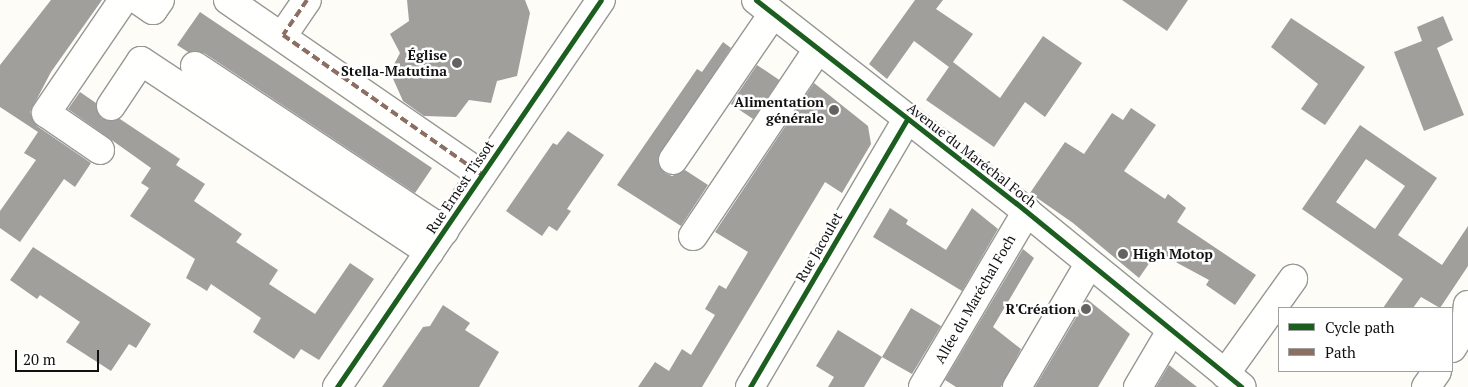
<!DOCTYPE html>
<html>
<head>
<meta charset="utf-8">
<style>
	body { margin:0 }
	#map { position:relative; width:1468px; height:387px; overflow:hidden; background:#fdfcf7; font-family:"PT Serif",serif }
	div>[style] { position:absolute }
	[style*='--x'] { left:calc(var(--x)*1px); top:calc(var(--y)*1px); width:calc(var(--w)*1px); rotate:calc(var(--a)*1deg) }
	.building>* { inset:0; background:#a19f9c; transform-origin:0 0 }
	.roads { filter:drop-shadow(1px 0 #979795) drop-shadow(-1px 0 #979795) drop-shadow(0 1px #979795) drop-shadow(0 -1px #979795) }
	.minor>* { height:28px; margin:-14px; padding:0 14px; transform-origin:14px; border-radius:14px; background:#fffffe }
	.quiet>* { height:4px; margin-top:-2px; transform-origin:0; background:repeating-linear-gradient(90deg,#8d6e63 0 8px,transparent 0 12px) }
	.cycleway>* { height:5px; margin:-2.5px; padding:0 2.5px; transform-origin:2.5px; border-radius:2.5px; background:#1b5e20 }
	.dots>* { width:14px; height:14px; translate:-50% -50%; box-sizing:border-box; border:2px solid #fff; border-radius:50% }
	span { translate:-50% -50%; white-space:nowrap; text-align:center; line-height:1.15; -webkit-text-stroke:5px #fff; paint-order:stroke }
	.poi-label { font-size:14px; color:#111; font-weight:700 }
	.right { translate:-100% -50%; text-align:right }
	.left { translate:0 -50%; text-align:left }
	.street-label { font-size:14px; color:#111 }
	.legend { position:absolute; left:1278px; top:307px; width:175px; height:65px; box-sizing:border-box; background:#fff; border:1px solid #a0a0a0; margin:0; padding:6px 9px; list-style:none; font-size:15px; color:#111 }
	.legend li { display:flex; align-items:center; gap:10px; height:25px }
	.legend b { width:25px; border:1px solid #a0a0a0 }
	.scale { position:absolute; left:15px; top:350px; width:84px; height:22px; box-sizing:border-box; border:2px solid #111; border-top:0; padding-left:6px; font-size:15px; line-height:18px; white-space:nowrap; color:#111; -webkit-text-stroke:4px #fff; paint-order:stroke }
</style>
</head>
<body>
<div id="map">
	<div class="building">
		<div style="clip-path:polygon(51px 0,102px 0,51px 72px,30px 112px,37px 126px,91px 163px,75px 187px,64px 179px,20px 242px,0 228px,0 211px,36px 160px,24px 153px,38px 132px,0 107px,0 65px)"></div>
		<div style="clip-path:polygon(407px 0,525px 0,530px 13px,517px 76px,497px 81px,491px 103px,469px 100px,456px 117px,424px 116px,403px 101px,390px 72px,400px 53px,390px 34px,409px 21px)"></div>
		<div style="clip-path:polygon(915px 0,943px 0,936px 9px,973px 34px,953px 62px,1000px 98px,1043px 36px,1082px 63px,1045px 117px,1025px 102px,994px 147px,926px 100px,951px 64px,949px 67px,914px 41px,887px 79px,869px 64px)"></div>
		<div style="clip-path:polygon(1122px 0,1188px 0,1167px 31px)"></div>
		<div style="clip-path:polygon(200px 12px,432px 168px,415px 193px,204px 53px,188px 52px,177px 45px)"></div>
		<div style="clip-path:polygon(1443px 16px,1453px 40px,1437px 48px,1464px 115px,1424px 131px,1394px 52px,1422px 41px,1417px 27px)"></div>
		<div style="clip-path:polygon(1291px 18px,1365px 67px,1325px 125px,1301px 109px,1318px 84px,1271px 47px)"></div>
		<div style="clip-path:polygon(723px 42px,731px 48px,658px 158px,665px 173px,672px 176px,685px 170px,708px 185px,681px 226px,617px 185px,697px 69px,702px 72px)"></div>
		<div style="left:757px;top:65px;width:27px;height:47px;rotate:34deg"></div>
		<div style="clip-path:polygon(814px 83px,868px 126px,871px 144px,842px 193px,825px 182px,702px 387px,638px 387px,655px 362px,669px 371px,682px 349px,691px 355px,715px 315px,705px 309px,719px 285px,726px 289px,748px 252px,715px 232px)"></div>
		<div style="clip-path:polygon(80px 92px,96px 103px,102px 119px,120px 119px,180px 159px,176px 165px,205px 184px,194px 201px,242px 234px,236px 242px,278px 270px,269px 284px,315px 314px,350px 263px,374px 279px,319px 360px,301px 349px,294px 359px,253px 332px,261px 318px,211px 284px,207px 291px,186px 278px,195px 259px,130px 216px,149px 188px,141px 183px,151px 168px,68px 109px)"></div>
		<div style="clip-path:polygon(1131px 108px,1156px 125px,1124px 171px,1165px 199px,1168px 194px,1186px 208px,1177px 222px,1256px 275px,1235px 305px,1206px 285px,1209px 280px,1157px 252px,1139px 278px,1073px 223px,1030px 193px,1065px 142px,1084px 154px,1112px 113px,1123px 120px)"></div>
		<div style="clip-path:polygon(evenodd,1360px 125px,1437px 178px,1398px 235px,1442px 265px,1468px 226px,1468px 266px,1440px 308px,1421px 297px,1413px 308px,1383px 308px,1403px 279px,1302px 209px,1360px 125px,1366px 159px,1405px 186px,1375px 229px,1336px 202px,1366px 159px)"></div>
		<div style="clip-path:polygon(568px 131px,604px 155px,567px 209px,571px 211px,557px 231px,549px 226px,542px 236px,506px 211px,553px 143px,557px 145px)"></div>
		<div style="clip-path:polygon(890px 208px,908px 220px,906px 224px,946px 250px,972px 208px,998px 229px,962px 291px,873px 237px)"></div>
		<div style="clip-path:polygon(33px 247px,151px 324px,136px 348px,129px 344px,111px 371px,66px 342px,80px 322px,40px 295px,37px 299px,10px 280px)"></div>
		<div style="clip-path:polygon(1023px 249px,1034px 258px,993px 327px,1021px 349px,1001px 387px,956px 387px,945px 380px)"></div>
		<div style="clip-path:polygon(1087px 299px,1130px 334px,1098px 387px,1035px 387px)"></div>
		<div style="clip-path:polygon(443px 305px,470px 323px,465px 330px,499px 352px,479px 387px,382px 387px,423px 327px,430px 326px)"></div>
		<div style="clip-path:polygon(911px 308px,941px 326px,912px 374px,882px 357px,864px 387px,828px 387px,834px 377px,816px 366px,838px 330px,882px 357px)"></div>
		<div style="clip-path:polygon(1169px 365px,1197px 387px,1156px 387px)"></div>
	</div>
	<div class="roads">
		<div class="minor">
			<div style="--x:138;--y:0;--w:18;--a:34"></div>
			<div style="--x:153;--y:10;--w:12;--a:-55"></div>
			<div style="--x:228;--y:0;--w:308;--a:34.6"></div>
			<div style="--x:756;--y:0;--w:330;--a:38"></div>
			<div style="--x:1016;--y:203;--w:291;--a:39.2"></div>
			<div style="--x:283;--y:35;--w:42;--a:-55.6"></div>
			<div style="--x:195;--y:66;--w:299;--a:33.5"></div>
			<div style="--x:111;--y:106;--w:54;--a:-56.3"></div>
			<div style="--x:141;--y:61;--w:346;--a:33.5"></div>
			<div style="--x:100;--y:150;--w:65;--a:-145.6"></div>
			<div style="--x:46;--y:113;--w:137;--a:-55.7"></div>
			<div style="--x:673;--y:160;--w:177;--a:-55.6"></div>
			<div style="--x:693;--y:236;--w:225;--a:-56.2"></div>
			<div style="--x:1452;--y:348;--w:26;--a:-58"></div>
			<div style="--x:1466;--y:326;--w:21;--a:-85"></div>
			<div style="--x:1225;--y:374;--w:117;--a:-54.4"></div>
			<div style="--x:337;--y:387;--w:468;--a:-55.7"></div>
			<div style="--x:750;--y:387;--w:311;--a:-59.6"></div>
			<div style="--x:923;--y:387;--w:204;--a:-59.4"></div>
			<div style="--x:1017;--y:387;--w:140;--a:-59.6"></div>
			<div style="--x:1138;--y:387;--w:65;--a:-59.5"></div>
			<div style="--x:1426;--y:387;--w:19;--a:-55"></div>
		</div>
	</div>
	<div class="quiet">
		<div style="--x:307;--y:0;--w:42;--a:124.4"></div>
		<div style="--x:283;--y:35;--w:243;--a:35.1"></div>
		<div style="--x:482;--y:175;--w:4;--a:-63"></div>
	</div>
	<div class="cycleway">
		<div style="--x:756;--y:0;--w:330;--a:38"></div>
		<div style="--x:1016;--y:203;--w:291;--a:39.2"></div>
		<div style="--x:337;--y:387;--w:468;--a:-55.7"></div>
		<div style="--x:750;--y:387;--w:311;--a:-59.6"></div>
	</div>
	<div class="dots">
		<div style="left:457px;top:63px;background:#646362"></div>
		<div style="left:834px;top:110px;background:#646362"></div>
		<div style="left:1123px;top:254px;background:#646362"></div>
		<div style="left:1086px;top:309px;background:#646362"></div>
	</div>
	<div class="poi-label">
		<span class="right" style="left:447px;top:63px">Église<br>Stella-Matutina</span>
		<span class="right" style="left:824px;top:110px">Alimentation<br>générale</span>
		<span class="left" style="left:1133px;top:254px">High Motop</span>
		<span class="right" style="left:1076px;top:309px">R'Création</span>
	</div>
	<div class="street-label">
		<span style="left:972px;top:155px;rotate:38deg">Avenue du Maréchal Foch</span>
		<span style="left:460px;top:187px;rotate:-56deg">Rue Ernest Tissot</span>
		<span style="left:819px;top:247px;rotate:-60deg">Rue Jacoulet</span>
		<span style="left:975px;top:299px;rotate:-60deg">Allée du Maréchal Foch</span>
	</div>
	<ul class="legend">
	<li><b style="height:6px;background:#1b5e20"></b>Cycle path</li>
	<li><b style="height:6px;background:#8d6e63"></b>Path</li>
	</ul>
	<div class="scale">20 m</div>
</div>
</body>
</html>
